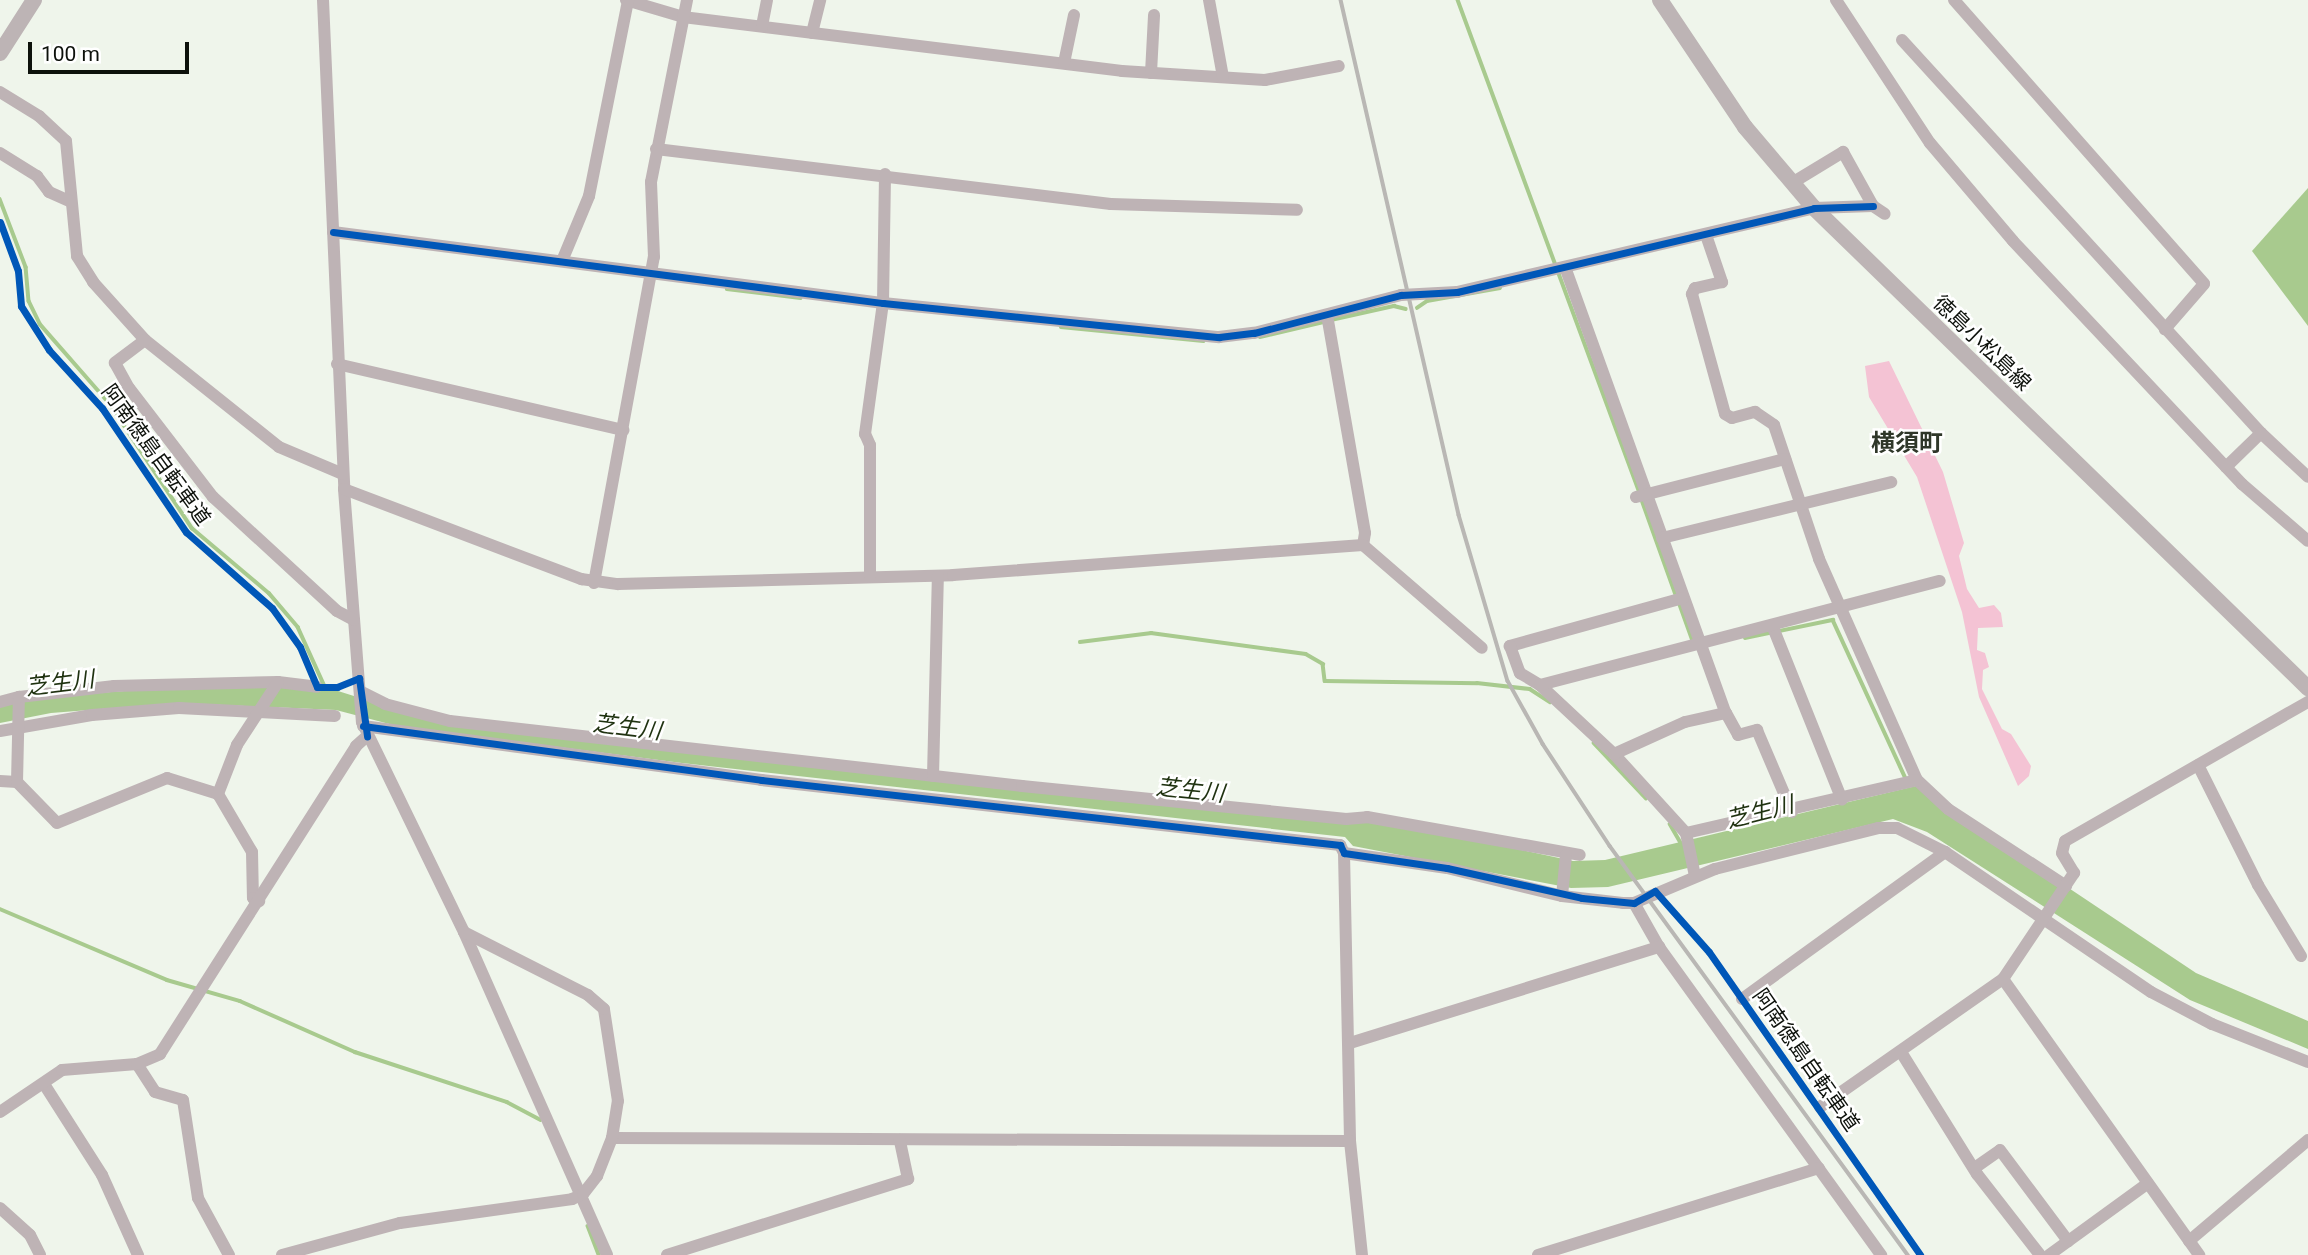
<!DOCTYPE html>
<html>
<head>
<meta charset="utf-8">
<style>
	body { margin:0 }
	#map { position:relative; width:2308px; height:1255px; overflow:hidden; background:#eff5eb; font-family:Roboto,"Noto Sans JP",sans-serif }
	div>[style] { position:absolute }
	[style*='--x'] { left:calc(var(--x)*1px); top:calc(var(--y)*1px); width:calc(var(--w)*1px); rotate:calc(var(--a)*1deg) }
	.forest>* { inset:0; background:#f4c3d4 }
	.water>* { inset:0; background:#a8ca8e }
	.stream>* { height:3.5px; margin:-1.75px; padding:0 1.75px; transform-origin:1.75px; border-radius:1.75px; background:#a8ca8e }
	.minor>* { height:12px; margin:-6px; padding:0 6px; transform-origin:6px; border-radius:6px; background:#beb3b5 }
	.major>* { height:16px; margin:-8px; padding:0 8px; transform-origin:8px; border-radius:8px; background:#bdb4b5 }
	.rail>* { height:3.5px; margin:-1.75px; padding:0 1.75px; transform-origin:1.75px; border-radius:1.75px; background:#b9b7b4 }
	.cycleway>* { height:7px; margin:-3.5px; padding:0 3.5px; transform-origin:3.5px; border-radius:3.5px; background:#0057b8 }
	span { translate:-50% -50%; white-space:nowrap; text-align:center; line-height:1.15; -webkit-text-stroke:5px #fff; paint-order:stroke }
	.street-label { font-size:21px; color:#0d110b }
	.water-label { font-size:23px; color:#1f3210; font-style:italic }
	.quarter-label { font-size:24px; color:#2f3729; font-weight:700 }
	.scale { position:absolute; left:28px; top:42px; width:161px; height:32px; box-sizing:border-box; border:4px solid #0d110b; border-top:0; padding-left:9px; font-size:21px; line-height:24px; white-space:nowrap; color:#0d110b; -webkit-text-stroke:5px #fff; paint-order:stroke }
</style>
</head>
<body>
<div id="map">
	<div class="forest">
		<div style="clip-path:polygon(1889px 361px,1943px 472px,1964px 543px,1959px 556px,1967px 589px,1979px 608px,1994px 605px,2001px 613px,2003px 627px,1978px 628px,1977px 650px,1985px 653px,1989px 667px,1983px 670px,1982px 689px,2002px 729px,2011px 734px,2031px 766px,2029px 776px,2018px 786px,1979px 697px,1962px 612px,1917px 477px,1869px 397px,1865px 366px)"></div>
	</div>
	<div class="water">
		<div style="clip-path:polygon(2308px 188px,2308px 326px,2252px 251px)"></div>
		<div style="clip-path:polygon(224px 684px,338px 691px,427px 719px,1350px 819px,1428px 830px,1573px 861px,1605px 860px,1916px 786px,2196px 973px,2308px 1021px,2308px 1049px,2190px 1000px,1927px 832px,1893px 819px,1608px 887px,1571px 888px,1353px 846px,1345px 837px,682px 763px,397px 726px,336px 710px,178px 703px,51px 713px,0 723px,0 706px,40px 697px)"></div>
	</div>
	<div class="stream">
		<div style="--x:1458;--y:0;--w:526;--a:69.74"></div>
		<div style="--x:0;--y:199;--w:73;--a:69.1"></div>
		<div style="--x:26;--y:267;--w:34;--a:85"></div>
		<div style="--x:29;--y:301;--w:25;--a:64"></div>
		<div style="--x:40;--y:324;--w:106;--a:48.8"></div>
		<div style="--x:110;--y:404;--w:149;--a:56.5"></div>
		<div style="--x:192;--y:528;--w:101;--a:40.2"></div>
		<div style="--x:269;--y:593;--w:45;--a:49.5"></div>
		<div style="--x:298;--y:627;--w:70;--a:65.6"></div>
		<div style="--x:727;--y:289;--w:74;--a:7"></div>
		<div style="--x:1417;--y:308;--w:12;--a:-35"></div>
		<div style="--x:1427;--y:301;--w:74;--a:-10.1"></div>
		<div style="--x:1331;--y:320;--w:65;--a:-12.5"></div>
		<div style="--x:1394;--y:306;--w:12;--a:14"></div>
		<div style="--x:1061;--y:327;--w:143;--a:5.6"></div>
		<div style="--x:1260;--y:337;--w:66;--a:-13.2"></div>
		<div style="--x:1642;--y:500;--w:101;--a:70.3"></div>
		<div style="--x:1679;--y:602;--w:41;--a:70.3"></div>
		<div style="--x:1745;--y:638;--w:90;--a:-11.6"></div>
		<div style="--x:1833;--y:620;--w:175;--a:65.3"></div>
		<div style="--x:1080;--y:642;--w:72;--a:-7.2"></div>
		<div style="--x:1151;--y:633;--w:156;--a:7.7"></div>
		<div style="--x:1306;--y:654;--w:20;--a:30"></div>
		<div style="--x:1323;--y:664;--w:17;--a:83"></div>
		<div style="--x:1325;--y:681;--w:152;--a:0.8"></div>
		<div style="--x:1477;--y:683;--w:53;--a:6.5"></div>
		<div style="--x:1530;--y:689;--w:24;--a:33"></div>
		<div style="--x:1594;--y:743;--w:76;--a:46.6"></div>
		<div style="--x:1670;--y:824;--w:24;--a:60"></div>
		<div style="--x:0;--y:909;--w:181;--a:23"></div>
		<div style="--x:167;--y:980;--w:76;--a:16"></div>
		<div style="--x:240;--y:1001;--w:126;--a:23.9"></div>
		<div style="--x:355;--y:1052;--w:160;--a:18.2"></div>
		<div style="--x:507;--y:1102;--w:38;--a:28"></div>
		<div style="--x:588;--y:1226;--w:31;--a:69"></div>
	</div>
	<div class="minor">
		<div style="--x:323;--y:0;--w:489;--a:87.5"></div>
		<div style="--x:344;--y:489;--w:234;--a:85.6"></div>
		<div style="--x:362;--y:722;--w:233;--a:64.1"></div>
		<div style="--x:464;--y:932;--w:353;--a:66.1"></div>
		<div style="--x:626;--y:0;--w:59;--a:16.6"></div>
		<div style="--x:683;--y:17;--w:442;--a:7"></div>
		<div style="--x:1122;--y:71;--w:143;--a:3.6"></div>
		<div style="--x:1265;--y:80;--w:75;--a:-10.7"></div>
		<div style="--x:1209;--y:0;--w:78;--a:79.7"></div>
		<div style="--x:1836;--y:0;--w:171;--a:56.7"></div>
		<div style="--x:1930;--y:143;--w:128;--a:49.7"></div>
		<div style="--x:2013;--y:241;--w:334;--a:46.7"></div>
		<div style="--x:2242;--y:484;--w:87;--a:40.8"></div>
		<div style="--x:1954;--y:0;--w:378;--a:48.6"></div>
		<div style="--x:2204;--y:284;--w:60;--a:130.9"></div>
		<div style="--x:762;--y:26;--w:26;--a:-79"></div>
		<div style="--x:812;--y:33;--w:34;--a:-76"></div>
		<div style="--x:1902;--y:40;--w:532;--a:47.59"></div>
		<div style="--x:2261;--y:433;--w:49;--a:135.8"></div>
		<div style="--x:1064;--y:63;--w:49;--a:-78.2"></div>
		<div style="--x:1151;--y:73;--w:58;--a:-87"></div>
		<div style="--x:0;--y:92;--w:46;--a:31.6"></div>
		<div style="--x:39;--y:116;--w:37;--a:43"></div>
		<div style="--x:66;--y:141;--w:116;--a:84.5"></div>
		<div style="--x:77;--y:256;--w:31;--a:58"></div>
		<div style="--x:93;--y:282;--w:78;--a:48.1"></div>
		<div style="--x:145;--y:340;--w:171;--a:38.6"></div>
		<div style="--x:279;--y:447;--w:69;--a:22.9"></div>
		<div style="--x:656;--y:149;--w:458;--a:6.9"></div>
		<div style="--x:1111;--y:204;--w:186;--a:1.8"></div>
		<div style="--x:0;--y:153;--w:44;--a:31.9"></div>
		<div style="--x:37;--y:176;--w:20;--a:53"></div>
		<div style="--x:49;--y:192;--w:24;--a:24"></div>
		<div style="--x:1792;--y:183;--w:60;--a:-31.3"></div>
		<div style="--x:1843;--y:152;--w:62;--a:60.9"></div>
		<div style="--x:1873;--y:206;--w:14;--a:34"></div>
		<div style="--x:333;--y:232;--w:555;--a:7.36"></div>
		<div style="--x:883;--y:303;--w:338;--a:5.8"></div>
		<div style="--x:1219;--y:337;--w:35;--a:-7"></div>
		<div style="--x:1254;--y:333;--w:152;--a:-14.5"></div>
		<div style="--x:1401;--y:295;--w:56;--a:-3.1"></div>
		<div style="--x:1457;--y:292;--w:367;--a:-13.2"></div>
		<div style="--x:1814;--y:208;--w:59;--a:-1.9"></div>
		<div style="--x:1706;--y:235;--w:50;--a:71.2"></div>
		<div style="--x:1722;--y:282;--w:28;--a:167"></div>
		<div style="--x:1695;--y:288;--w:7;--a:117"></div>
		<div style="--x:1692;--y:294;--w:124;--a:74.6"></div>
		<div style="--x:1725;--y:414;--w:8;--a:30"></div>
		<div style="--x:1732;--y:418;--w:24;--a:-15"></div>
		<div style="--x:1755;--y:412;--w:23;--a:34"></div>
		<div style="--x:1774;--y:425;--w:141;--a:71.4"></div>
		<div style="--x:1819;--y:559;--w:242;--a:66.1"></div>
		<div style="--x:1917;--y:780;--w:42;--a:43.1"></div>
		<div style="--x:1948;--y:809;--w:141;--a:33.1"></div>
		<div style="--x:562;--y:261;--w:70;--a:-67.4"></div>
		<div style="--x:589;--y:196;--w:200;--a:-78.7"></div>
		<div style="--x:1565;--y:267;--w:474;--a:70.2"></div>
		<div style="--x:1726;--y:713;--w:25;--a:61"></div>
		<div style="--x:1738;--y:735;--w:20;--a:-15"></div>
		<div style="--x:1757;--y:730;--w:89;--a:66.9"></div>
		<div style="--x:1327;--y:315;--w:221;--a:80.1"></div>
		<div style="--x:1365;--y:533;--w:12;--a:99"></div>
		<div style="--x:145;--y:340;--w:38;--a:143"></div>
		<div style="--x:115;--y:363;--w:29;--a:61"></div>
		<div style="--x:129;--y:388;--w:138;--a:52.4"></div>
		<div style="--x:213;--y:497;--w:168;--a:42.6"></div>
		<div style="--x:337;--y:611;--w:19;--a:28"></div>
		<div style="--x:337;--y:364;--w:294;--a:13"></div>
		<div style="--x:2261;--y:433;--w:64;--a:43.1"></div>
		<div style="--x:344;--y:489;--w:254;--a:20.8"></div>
		<div style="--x:581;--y:579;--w:37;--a:8"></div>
		<div style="--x:618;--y:584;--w:335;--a:-1.5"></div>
		<div style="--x:953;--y:575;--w:411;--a:-4.2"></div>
		<div style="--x:1363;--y:545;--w:157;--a:40.9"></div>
		<div style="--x:1636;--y:497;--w:154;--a:-14.3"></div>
		<div style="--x:1662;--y:538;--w:236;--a:-13.7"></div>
		<div style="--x:870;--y:577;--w:132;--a:-90"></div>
		<div style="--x:870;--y:445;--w:12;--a:-114"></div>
		<div style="--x:865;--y:434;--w:132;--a:-82.2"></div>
		<div style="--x:883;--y:303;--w:129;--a:-89.1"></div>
		<div style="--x:594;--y:583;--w:331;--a:-79.6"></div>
		<div style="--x:654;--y:257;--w:75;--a:-92.3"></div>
		<div style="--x:651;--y:182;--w:186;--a:-78.8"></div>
		<div style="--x:1683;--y:598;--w:180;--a:164.5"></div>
		<div style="--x:1510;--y:646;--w:29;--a:70"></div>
		<div style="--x:1520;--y:673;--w:23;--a:31"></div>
		<div style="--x:1540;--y:685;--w:101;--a:43"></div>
		<div style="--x:1614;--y:754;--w:107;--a:47.7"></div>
		<div style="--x:1686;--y:833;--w:44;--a:78.2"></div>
		<div style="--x:1772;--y:625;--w:188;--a:68.2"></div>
		<div style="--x:278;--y:682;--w:39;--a:7"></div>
		<div style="--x:1540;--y:685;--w:413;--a:-14.6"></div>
		<div style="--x:360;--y:691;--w:28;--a:27"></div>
		<div style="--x:385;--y:704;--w:67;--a:14.7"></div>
		<div style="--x:450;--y:721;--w:576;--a:6.48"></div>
		<div style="--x:1022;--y:786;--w:326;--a:5.8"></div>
		<div style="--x:1346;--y:819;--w:21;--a:-5"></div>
		<div style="--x:1367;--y:817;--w:216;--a:10.1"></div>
		<div style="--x:0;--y:702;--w:20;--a:-15"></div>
		<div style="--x:363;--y:726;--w:402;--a:7.7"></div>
		<div style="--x:761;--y:780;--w:583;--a:6.41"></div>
		<div style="--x:1340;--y:845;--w:9;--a:63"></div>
		<div style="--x:1344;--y:853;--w:104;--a:8.3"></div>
		<div style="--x:1447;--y:868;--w:118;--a:13.7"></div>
		<div style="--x:1562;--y:896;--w:61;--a:6.5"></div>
		<div style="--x:1623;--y:903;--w:11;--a:0"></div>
		<div style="--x:1634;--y:903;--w:88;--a:-22.8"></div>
		<div style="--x:1715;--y:869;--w:168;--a:-14.1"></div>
		<div style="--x:1878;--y:828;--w:19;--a:0"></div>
		<div style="--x:1897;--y:828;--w:54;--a:26.6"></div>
		<div style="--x:1945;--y:852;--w:249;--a:34.2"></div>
		<div style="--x:2151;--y:992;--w:69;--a:27.7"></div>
		<div style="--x:2212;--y:1024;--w:103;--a:21.6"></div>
		<div style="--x:0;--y:731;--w:93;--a:-9.9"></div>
		<div style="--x:92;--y:715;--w:87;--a:-4.6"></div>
		<div style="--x:179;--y:708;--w:156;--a:2.9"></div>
		<div style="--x:1614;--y:754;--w:78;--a:-24.3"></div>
		<div style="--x:1685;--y:722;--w:42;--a:-12.4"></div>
		<div style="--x:2198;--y:765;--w:134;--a:63.4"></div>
		<div style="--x:2258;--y:885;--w:83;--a:58.8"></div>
		<div style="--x:933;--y:776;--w:200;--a:-88.6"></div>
		<div style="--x:0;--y:781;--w:17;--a:3"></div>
		<div style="--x:17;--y:782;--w:57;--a:45.7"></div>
		<div style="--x:57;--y:823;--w:119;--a:-22.2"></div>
		<div style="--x:167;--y:778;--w:53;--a:17.4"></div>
		<div style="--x:218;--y:794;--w:67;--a:59.6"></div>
		<div style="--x:252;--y:852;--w:46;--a:88.8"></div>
		<div style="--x:253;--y:898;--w:7;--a:27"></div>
		<div style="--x:17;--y:782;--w:85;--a:-88.7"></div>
		<div style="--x:19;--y:697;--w:96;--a:-6.6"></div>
		<div style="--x:114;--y:686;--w:164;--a:-1.4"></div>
		<div style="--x:278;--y:682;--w:75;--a:123.1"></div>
		<div style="--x:237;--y:745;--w:53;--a:111.2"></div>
		<div style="--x:1686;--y:833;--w:237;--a:-12.9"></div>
		<div style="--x:1344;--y:853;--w:288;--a:88.8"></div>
		<div style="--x:1350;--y:1141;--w:115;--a:84"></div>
		<div style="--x:1562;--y:896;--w:41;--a:-84.4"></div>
		<div style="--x:1634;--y:903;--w:51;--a:60.4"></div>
		<div style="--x:1659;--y:947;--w:380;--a:54.2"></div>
		<div style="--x:2003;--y:979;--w:339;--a:54.6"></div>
		<div style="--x:1742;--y:999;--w:251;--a:-35.9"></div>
		<div style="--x:1350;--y:1043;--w:324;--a:-17.3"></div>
		<div style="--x:1901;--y:1052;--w:144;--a:58.1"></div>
		<div style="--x:1977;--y:1174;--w:103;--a:52.1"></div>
		<div style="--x:137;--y:1064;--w:33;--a:57"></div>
		<div style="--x:155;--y:1092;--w:29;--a:16"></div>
		<div style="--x:183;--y:1100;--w:99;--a:81.3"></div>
		<div style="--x:198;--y:1198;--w:65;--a:61.5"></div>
		<div style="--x:44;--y:1084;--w:108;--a:57.5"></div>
		<div style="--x:102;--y:1175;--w:88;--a:65.8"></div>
		<div style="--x:1820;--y:1107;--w:223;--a:-35"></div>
		<div style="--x:2003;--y:979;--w:128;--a:-56.2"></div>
		<div style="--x:2074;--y:873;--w:23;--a:-121"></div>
		<div style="--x:2062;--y:853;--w:12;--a:-76"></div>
		<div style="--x:2065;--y:841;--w:280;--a:-29.8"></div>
		<div style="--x:0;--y:1112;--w:75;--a:-34.1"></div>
		<div style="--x:62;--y:1070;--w:75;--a:-4.6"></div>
		<div style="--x:137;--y:1064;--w:25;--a:-23"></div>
		<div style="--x:160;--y:1054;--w:365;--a:-57.5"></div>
		<div style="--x:356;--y:746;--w:15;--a:-42"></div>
		<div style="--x:612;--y:1138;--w:738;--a:0.23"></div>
		<div style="--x:1976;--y:1167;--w:29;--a:-35"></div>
		<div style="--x:2000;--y:1150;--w:114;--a:53.2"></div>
		<div style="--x:0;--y:1208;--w:40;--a:42"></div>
		<div style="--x:30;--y:1235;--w:22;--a:63"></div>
		<div style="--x:2189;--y:1241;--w:156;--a:-40.3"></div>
		<div style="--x:282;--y:1255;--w:122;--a:-15.2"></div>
		<div style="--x:400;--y:1223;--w:174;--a:-7.9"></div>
		<div style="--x:572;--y:1199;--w:12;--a:-24"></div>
		<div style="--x:583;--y:1194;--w:23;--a:-52"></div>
		<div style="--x:597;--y:1176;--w:41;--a:-68.5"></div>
		<div style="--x:612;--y:1138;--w:37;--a:-81"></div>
		<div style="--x:618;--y:1101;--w:93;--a:-98.7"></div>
		<div style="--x:604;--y:1009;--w:21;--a:-139"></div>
		<div style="--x:588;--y:995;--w:139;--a:-153.1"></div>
		<div style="--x:667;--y:1255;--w:253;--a:-17.5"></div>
		<div style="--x:908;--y:1179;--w:40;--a:-102"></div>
		<div style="--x:1538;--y:1255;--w:294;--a:-17.2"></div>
		<div style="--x:2049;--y:1255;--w:122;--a:-36"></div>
	</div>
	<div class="major">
		<div style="--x:1660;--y:0;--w:153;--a:56.2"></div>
		<div style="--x:1745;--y:127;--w:106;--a:49.6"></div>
		<div style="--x:1814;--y:208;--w:689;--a:44.18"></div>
		<div style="--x:0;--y:53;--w:63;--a:-57.3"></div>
	</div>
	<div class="rail">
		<div style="--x:1341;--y:0;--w:528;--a:77.09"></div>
		<div style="--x:1459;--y:515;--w:173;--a:73.6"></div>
		<div style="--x:1508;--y:681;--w:72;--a:60.9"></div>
		<div style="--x:1543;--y:744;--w:122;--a:56.7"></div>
		<div style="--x:1610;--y:846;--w:506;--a:53.92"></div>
	</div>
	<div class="cycleway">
		<div style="--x:0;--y:222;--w:52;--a:69.8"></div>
		<div style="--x:18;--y:271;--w:35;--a:85"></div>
		<div style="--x:21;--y:306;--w:52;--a:57.5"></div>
		<div style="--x:49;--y:350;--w:79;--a:47.6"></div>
		<div style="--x:102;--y:408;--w:150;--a:55.9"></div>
		<div style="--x:186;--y:532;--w:115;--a:41.5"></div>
		<div style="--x:272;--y:608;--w:48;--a:54.3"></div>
		<div style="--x:300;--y:647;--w:43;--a:67"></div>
		<div style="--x:317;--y:687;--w:20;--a:0"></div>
		<div style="--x:337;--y:687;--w:24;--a:-22"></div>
		<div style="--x:359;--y:678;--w:59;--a:82.1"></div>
		<div style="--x:333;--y:232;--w:555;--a:7.36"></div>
		<div style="--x:883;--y:303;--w:338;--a:5.8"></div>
		<div style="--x:1219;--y:337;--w:35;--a:-7"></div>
		<div style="--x:1254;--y:333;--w:152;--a:-14.5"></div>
		<div style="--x:1401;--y:295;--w:56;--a:-3.1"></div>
		<div style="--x:1457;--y:292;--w:367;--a:-13.2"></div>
		<div style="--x:1814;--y:208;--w:59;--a:-1.9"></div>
		<div style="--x:363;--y:726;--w:402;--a:7.7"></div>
		<div style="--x:761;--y:780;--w:583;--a:6.41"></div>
		<div style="--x:1340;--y:845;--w:9;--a:63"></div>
		<div style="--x:1344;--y:853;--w:104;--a:8.3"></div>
		<div style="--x:1447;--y:868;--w:138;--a:12.5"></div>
		<div style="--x:1582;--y:898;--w:52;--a:5.5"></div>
		<div style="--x:1634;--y:903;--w:24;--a:-30"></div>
		<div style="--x:1655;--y:891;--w:81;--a:48.5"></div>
		<div style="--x:1709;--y:952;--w:369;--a:55.1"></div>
	</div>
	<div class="street-label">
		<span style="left:1982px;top:343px;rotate:44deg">徳島小松島線</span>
		<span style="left:156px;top:455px;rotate:54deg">阿南徳島自転車道</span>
		<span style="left:1806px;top:1060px;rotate:55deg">阿南徳島自転車道</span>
	</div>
	<div class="water-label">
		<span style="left:60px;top:684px;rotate:-7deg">芝生川</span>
		<span style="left:627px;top:728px;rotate:7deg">芝生川</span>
		<span style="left:1190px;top:791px;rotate:6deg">芝生川</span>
		<span style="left:1760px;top:813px;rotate:-14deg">芝生川</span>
	</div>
	<div class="quarter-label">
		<span style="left:1907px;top:444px">横須町</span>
	</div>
	<div class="scale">100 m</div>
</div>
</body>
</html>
